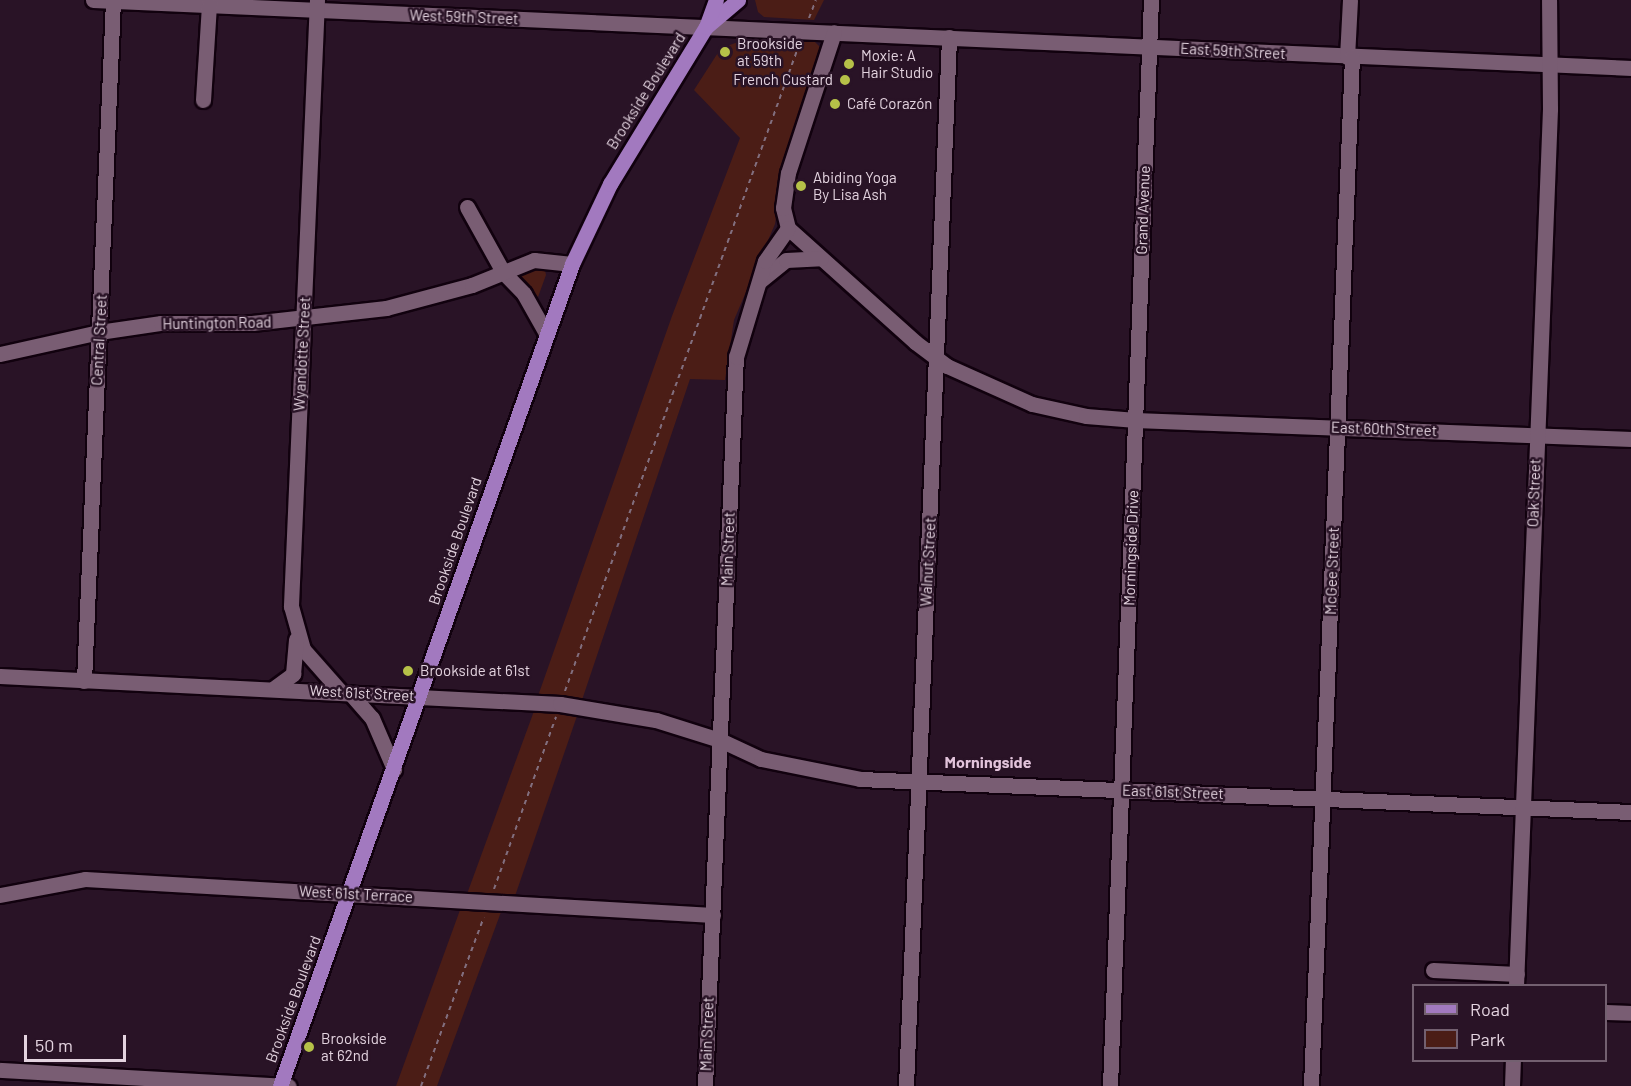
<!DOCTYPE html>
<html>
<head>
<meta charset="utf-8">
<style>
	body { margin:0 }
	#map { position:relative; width:1631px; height:1086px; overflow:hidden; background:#291326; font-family:Barlow,sans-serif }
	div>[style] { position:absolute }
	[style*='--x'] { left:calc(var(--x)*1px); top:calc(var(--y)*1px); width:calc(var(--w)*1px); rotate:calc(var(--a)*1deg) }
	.green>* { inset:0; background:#4b1d16 }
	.path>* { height:2px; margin-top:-1px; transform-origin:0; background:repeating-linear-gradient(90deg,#826f7f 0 4.5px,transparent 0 9px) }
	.roads { filter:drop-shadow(2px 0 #11010e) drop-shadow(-2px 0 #11010e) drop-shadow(0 2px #11010e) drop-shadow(0 -2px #11010e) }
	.minor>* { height:15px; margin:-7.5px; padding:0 7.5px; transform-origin:7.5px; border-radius:7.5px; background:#795d73 }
	.major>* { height:15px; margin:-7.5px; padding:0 7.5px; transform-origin:7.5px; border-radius:7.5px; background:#a279bf }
	.dots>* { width:16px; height:16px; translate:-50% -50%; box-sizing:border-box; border:3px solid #291326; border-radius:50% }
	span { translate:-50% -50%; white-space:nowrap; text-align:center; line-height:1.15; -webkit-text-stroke:5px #291326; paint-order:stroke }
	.street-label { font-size:15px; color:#e3d3df }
	.poi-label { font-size:15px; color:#e3d3df }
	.left { translate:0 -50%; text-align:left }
	.right { translate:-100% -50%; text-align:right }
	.neighbourhood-label { font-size:16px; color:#e2c3db; font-weight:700 }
	.legend { position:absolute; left:1412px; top:984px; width:195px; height:78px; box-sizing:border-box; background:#291326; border:2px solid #736070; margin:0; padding:8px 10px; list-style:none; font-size:18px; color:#e3d3df }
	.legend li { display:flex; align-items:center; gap:12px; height:30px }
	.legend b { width:30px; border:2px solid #736070 }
	.scale { position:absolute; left:24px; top:1035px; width:102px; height:27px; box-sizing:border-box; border:3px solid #e3d3df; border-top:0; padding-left:8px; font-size:18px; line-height:21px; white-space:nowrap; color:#e3d3df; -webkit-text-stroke:4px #291326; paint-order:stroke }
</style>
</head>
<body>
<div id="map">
	<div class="green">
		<div style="clip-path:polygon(755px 0,824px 0,814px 20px,764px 17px,758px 12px)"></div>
		<div style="clip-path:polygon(744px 40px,815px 42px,823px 50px,783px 165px,775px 224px,734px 320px,725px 380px,690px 379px,582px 700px,538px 696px,672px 316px,740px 138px,694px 90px,721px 48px)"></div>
		<div style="clip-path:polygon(534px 267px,545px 270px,546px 275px,538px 297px,517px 278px)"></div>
		<div style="clip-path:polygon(534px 711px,577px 716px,515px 896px,467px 894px)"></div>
		<div style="clip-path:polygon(460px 910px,501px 912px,437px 1086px,396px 1086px)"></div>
	</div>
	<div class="path">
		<div style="--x:809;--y:18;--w:19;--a:-69"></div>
		<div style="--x:565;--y:691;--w:687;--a:-70.09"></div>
		<div style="--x:494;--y:889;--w:183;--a:-70.2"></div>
		<div style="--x:421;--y:1086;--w:180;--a:-69.6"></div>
	</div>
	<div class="roads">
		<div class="minor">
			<div style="--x:93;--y:0;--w:1540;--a:2.53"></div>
			<div style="--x:317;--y:0;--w:607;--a:92.46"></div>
			<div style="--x:291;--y:606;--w:45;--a:74.4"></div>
			<div style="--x:303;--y:649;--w:56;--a:48.6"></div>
			<div style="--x:1347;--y:57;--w:57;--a:-87"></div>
			<div style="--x:203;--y:100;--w:95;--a:-86.4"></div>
			<div style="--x:467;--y:207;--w:74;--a:61"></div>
			<div style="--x:503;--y:272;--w:30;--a:46"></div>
			<div style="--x:524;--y:294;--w:45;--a:60.6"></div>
			<div style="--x:788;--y:228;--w:171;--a:41.9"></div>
			<div style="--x:915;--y:342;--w:40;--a:37"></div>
			<div style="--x:947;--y:366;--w:93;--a:24.1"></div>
			<div style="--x:1032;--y:404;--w:55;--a:12.5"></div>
			<div style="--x:1086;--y:416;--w:50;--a:4.6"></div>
			<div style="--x:1136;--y:420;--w:495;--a:2.2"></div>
			<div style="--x:788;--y:228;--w:21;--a:-104"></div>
			<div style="--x:783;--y:208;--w:35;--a:-82"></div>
			<div style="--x:788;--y:173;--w:148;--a:-71.9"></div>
			<div style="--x:760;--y:281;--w:33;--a:-39"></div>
			<div style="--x:786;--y:260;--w:35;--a:-3"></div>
			<div style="--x:0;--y:354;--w:101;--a:-12.5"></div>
			<div style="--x:99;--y:332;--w:63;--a:-8.3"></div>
			<div style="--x:161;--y:323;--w:91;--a:0"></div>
			<div style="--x:252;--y:323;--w:135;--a:-6.4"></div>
			<div style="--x:386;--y:308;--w:89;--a:-15"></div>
			<div style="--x:472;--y:285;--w:67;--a:-22"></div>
			<div style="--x:534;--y:260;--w:38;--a:6"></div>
			<div style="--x:0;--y:676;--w:561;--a:2.86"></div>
			<div style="--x:560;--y:704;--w:97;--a:9.5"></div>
			<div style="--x:656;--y:720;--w:67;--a:17.4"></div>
			<div style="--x:720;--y:740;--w:45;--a:24.9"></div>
			<div style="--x:761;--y:759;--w:101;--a:11.4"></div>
			<div style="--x:860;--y:779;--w:772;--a:2.45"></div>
			<div style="--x:84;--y:681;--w:682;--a:-87.56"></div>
			<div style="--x:274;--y:688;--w:24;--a:-36"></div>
			<div style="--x:293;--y:674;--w:35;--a:-85"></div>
			<div style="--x:350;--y:693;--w:33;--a:49"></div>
			<div style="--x:372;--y:718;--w:56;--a:66.7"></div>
			<div style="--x:0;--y:895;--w:86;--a:-10.7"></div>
			<div style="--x:85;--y:879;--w:629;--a:3.28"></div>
			<div style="--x:1433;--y:970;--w:84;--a:2.7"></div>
			<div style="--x:1516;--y:986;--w:878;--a:-87.78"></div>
			<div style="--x:1550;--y:109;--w:109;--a:-90.5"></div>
			<div style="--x:1606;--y:1012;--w:25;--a:2"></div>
			<div style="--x:0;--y:1070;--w:289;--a:3.2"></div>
			<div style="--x:705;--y:1086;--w:730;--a:-87.57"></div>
			<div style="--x:736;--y:357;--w:100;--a:-73.2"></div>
			<div style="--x:765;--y:261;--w:40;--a:-55.1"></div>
			<div style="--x:906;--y:1086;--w:1050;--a:-87.65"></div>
			<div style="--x:1110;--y:1086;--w:1087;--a:-87.84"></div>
			<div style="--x:1311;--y:1086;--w:1030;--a:-87.72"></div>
			<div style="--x:1512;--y:1086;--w:26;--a:-88"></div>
		</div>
		<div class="major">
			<div style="--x:706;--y:27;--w:42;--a:-40.2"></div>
			<div style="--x:280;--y:1086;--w:872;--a:-70.44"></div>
			<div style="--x:572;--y:264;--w:89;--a:-64.6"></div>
			<div style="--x:610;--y:184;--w:184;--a:-58.6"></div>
			<div style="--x:706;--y:27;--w:29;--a:-70"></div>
		</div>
	</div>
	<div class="dots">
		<div style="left:725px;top:52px;background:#b6c148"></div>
		<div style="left:849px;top:64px;background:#b6c148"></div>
		<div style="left:845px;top:80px;background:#b6c148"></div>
		<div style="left:835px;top:104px;background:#b6c148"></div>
		<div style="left:801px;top:186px;background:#b6c148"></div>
		<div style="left:408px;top:671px;background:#b6c148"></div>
		<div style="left:309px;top:1047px;background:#b6c148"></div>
	</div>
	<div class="street-label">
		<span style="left:464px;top:17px;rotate:2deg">West 59th Street</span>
		<span style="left:1233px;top:51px;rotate:3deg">East 59th Street</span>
		<span style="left:646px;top:91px;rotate:-58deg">Brookside Boulevard</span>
		<span style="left:1143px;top:210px;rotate:-88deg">Grand Avenue</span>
		<span style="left:217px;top:323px;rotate:-1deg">Huntington Road</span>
		<span style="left:99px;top:340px;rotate:-87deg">Central Street</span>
		<span style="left:302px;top:354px;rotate:-87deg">Wyandotte Street</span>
		<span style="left:1384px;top:429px;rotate:2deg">East 60th Street</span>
		<span style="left:1534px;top:493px;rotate:-88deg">Oak Street</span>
		<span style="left:455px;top:541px;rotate:-71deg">Brookside Boulevard</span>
		<span style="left:1131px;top:548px;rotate:-88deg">Morningside Drive</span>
		<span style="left:728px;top:549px;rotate:-88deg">Main Street</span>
		<span style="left:928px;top:562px;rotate:-87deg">Walnut Street</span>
		<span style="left:1332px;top:571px;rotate:-88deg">McGee Street</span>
		<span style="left:362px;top:693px;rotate:3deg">West 61st Street</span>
		<span style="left:1173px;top:792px;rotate:2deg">East 61st Street</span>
		<span style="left:356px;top:894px;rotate:3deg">West 61st Terrace</span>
		<span style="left:293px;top:999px;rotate:-70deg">Brookside Boulevard</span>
		<span style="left:707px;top:1034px;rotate:-88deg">Main Street</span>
	</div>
	<div class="poi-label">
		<span class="left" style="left:737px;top:52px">Brookside<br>at 59th</span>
		<span class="left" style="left:861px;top:64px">Moxie: A<br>Hair Studio</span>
		<span class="right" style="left:833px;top:80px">French Custard</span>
		<span class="left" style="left:847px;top:104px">Café Corazón</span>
		<span class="left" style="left:813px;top:186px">Abiding Yoga<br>By Lisa Ash</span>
		<span class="left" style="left:420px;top:671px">Brookside at 61st</span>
		<span class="left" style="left:321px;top:1047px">Brookside<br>at 62nd</span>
	</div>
	<div class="neighbourhood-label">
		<span style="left:988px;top:762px">Morningside</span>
	</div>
	<ul class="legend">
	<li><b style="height:8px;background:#a279bf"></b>Road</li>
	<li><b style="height:16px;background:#4b1d16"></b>Park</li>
	</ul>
	<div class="scale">50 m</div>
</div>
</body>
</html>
